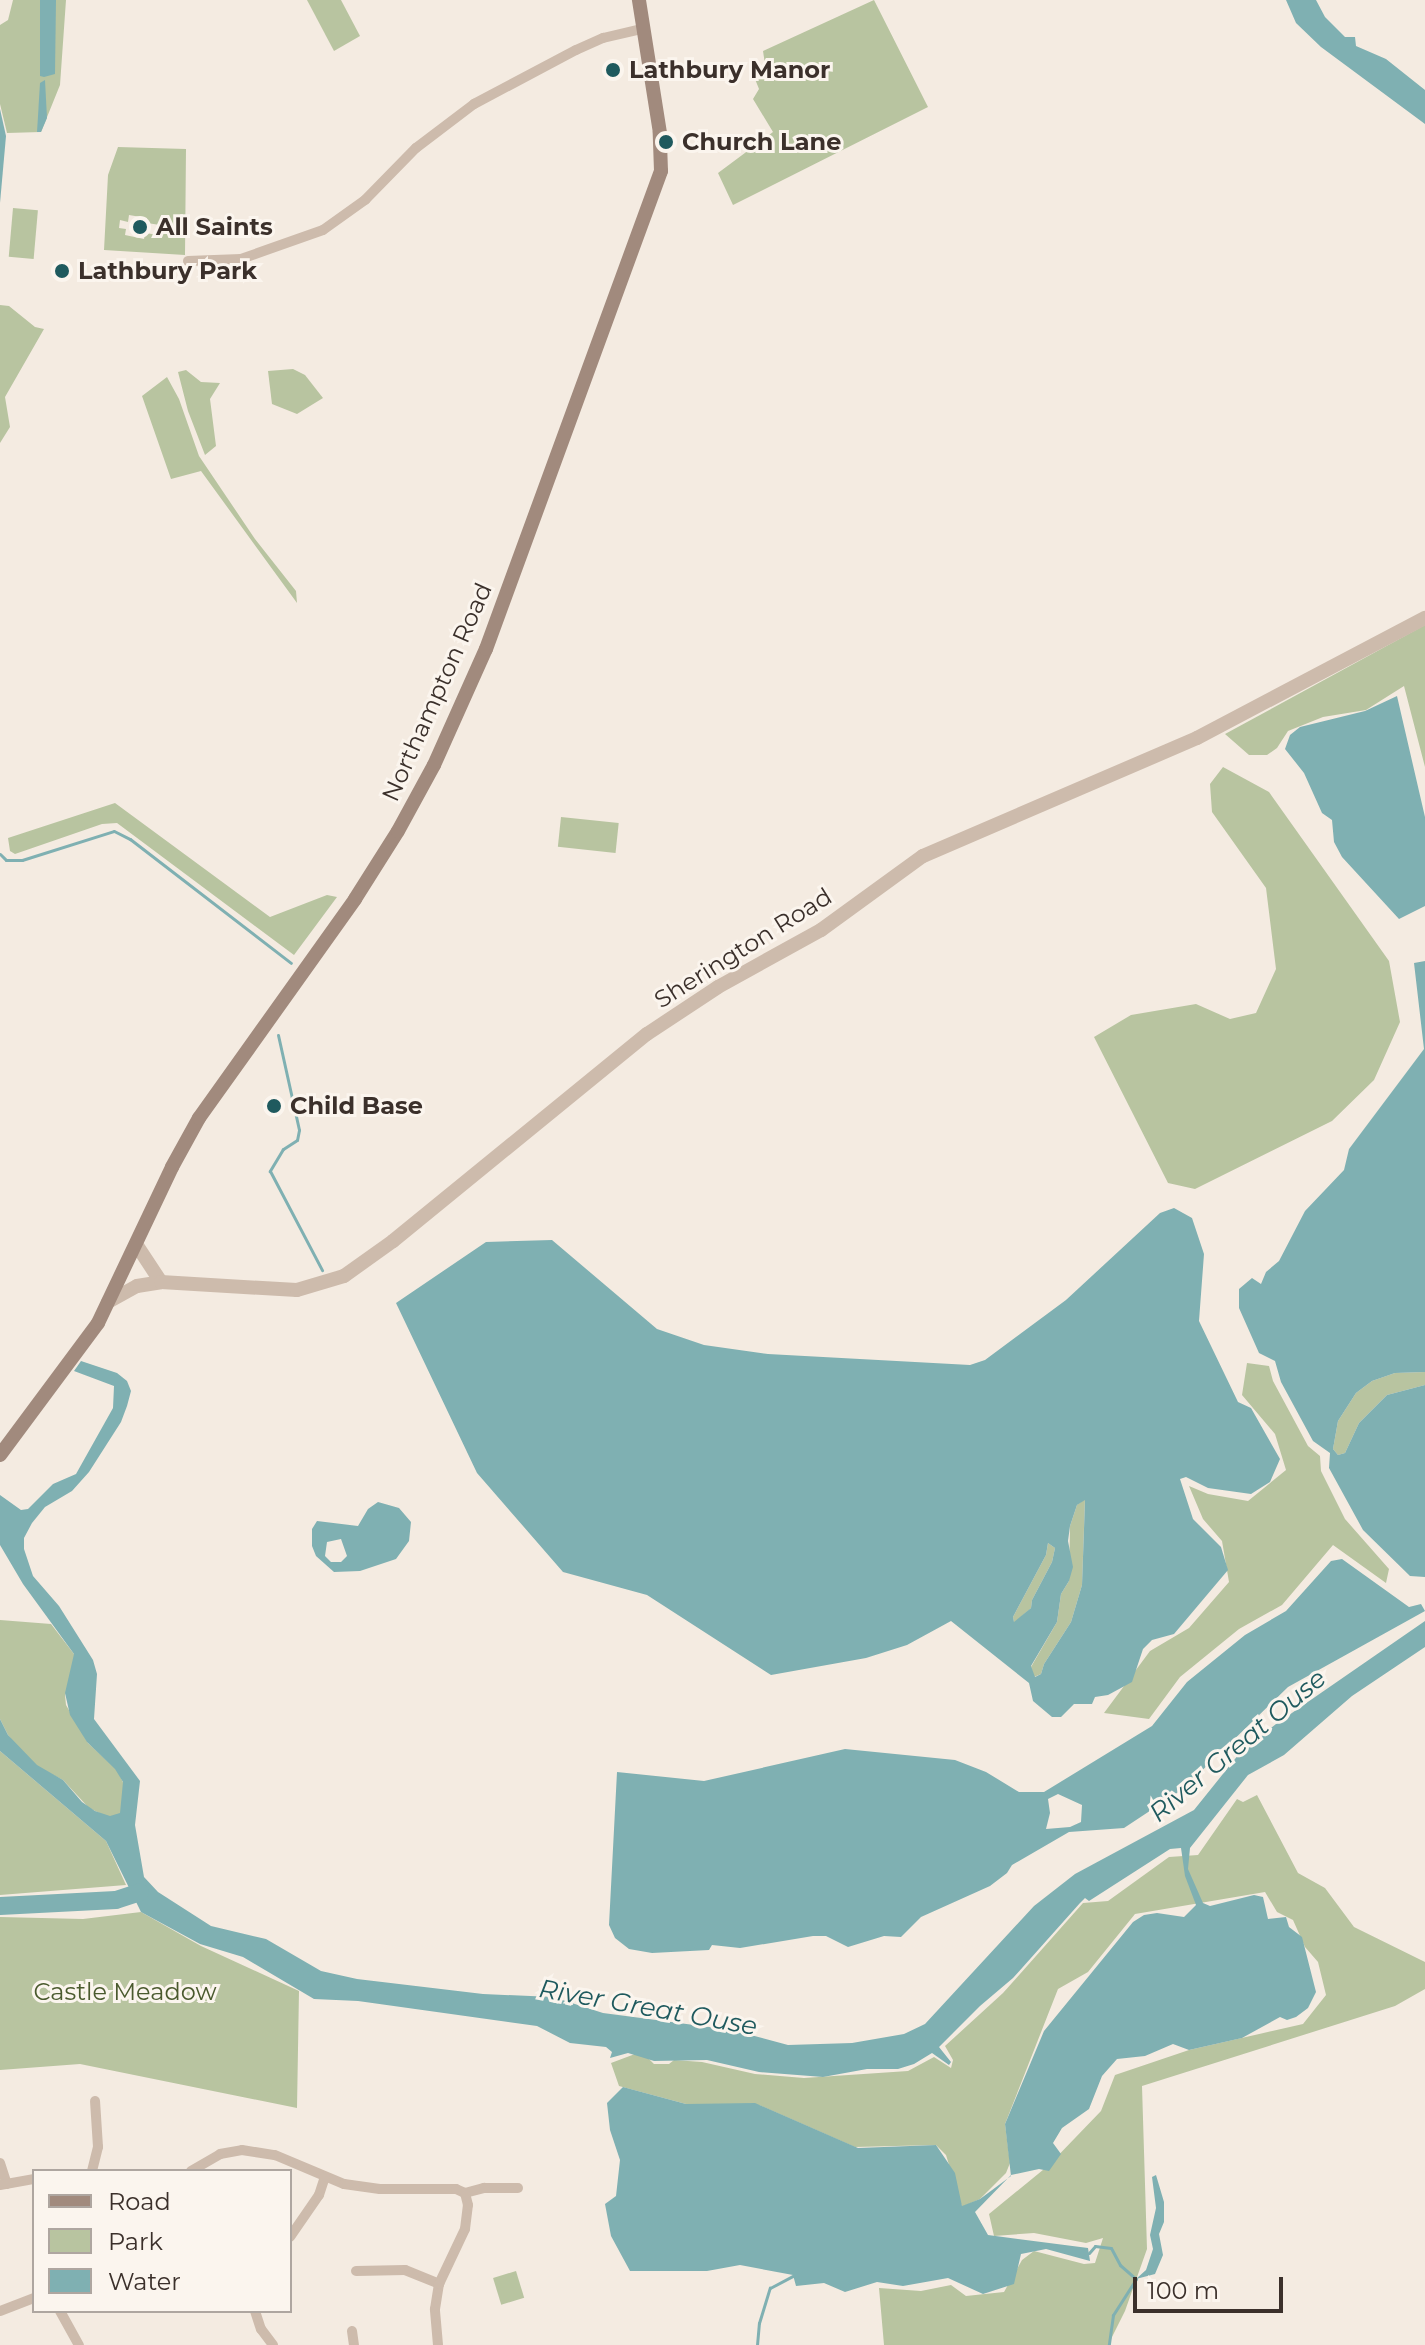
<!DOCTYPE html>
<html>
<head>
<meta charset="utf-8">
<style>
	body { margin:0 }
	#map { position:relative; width:1425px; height:2345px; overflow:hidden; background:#f4ebe1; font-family:Montserrat,sans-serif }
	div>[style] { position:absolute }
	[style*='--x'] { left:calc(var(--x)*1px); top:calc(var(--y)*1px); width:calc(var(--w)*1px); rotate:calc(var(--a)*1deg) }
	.green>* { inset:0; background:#b8c4a0; transform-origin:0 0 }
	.water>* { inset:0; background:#7fb0b2 }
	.stream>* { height:3px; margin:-1.5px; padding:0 1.5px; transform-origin:1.5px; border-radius:1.5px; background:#7fb0b2 }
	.river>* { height:18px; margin:-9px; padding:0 9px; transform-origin:9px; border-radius:9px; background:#7fb0b2 }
	.minor>* { height:10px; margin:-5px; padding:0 5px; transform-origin:5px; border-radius:5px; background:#cdbbac }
	.tertiary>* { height:14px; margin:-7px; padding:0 7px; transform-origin:7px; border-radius:7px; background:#cdbbac }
	.secondary>* { height:14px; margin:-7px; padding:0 7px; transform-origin:7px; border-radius:7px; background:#a18a7d }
	.dots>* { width:22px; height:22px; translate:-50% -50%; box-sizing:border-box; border:4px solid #fbf5ee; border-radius:50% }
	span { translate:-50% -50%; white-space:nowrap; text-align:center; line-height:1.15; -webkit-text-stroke:6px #fbf5ee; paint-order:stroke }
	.poi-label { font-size:24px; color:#3b302b; font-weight:700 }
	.left { translate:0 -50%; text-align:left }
	.street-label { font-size:24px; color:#3b302b }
	.park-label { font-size:24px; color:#4a5a2e }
	.water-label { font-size:26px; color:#1f5a5e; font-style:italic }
	.legend { position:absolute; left:32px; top:2169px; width:260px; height:144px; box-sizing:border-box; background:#fbf5ee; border:2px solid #aea6a0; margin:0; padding:10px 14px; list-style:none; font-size:24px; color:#3b302b }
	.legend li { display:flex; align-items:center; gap:16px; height:40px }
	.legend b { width:40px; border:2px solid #aea6a0 }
	.scale { position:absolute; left:1133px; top:2277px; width:150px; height:36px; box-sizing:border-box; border:4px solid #3b302b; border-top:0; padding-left:10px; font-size:24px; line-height:28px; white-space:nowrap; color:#3b302b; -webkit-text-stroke:6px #fbf5ee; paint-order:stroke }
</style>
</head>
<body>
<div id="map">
	<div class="green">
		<div style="clip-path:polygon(13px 0,66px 0,60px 85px,41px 132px,7px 133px,0 104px,0 25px,8px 20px)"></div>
		<div style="clip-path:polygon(307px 0,341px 0,360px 36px,334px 51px)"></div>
		<div style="clip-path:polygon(874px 0,928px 107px,733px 205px,718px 173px,773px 132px,753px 99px,759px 89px,753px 74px,766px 71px,763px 51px)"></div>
		<div style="clip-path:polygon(evenodd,118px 147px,186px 149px,185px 255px,104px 250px,108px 175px,118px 147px,129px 215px,147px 218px,147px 223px,160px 225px,159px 235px,145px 233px,144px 239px,125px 235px,126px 229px,119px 228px,120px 220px,128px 222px,129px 215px)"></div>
		<div style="left:13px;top:208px;width:25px;height:49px;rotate:5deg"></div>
		<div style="clip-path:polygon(0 305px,9px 306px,35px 327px,44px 329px,5px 397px,10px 427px,0 443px)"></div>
		<div style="clip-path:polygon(293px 369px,305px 375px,323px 398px,297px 414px,272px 404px,268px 371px)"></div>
		<div style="clip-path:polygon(186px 370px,201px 382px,220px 383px,210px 399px,216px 446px,205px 455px,188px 411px,178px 372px)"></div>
		<div style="clip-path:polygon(167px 377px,179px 399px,199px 456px,255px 539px,296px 591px,297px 603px,201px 471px,171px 479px,142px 396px)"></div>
		<div style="clip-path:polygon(1425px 625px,1425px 767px,1404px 686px,1366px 710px,1323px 717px,1288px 731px,1277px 748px,1267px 755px,1249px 755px,1225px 734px)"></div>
		<div style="clip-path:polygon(1223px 767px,1269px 792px,1389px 961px,1400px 1022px,1374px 1080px,1332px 1121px,1195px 1189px,1168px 1183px,1094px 1037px,1131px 1015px,1196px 1004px,1230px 1019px,1256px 1013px,1276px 969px,1266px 888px,1212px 812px,1210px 784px)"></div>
		<div style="clip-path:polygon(115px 803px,270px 917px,327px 895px,337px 897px,294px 955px,117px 823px,102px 824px,15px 854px,10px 851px,8px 838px)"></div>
		<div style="left:561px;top:817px;width:58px;height:30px;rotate:6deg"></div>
		<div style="clip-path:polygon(1247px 1363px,1269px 1366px,1273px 1381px,1308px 1446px,1320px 1456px,1321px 1471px,1345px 1519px,1389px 1569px,1386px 1583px,1333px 1545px,1282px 1605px,1239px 1629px,1180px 1677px,1149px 1719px,1104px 1713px,1150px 1651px,1189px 1628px,1229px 1582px,1222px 1541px,1203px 1519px,1189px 1486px,1208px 1494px,1248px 1501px,1286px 1470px,1275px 1434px,1242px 1395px)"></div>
		<div style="clip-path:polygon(1425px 1372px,1425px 1385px,1387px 1395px,1359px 1423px,1345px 1453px,1338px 1455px,1333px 1449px,1338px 1421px,1356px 1393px,1372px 1381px,1395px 1373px)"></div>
		<div style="clip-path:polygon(1085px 1499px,1082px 1585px,1071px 1622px,1044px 1664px,1041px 1674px,1034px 1677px,1031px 1667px,1057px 1622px,1061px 1594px,1069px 1581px,1070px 1526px,1077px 1505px)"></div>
		<div style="clip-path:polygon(1048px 1543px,1055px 1548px,1052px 1562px,1032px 1600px,1031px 1608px,1014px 1623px,1013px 1617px,1046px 1555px)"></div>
		<div style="clip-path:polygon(0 1620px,51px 1624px,74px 1654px,78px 1662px,65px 1695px,66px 1705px,88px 1743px,118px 1771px,128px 1794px,119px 1818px,110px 1818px,89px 1808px,63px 1780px,30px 1763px,8px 1735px,0 1719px)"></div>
		<div style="clip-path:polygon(0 1751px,106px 1841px,126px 1885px,0 1895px)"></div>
		<div style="clip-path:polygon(1257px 1795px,1298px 1873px,1325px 1888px,1354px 1927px,1425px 1962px,1425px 1989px,1395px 2006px,1142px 2086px,1147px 2249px,1125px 2311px,1108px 2345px,884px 2345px,879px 2288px,921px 2291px,951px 2285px,966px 2296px,1004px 2292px,1022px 2260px,1034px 2251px,1084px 2264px,1095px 2263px,1103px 2238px,1086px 2243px,1034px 2233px,994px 2236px,989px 2214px,1049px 2165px,1101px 2111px,1115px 2075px,1189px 2050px,1303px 2024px,1326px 1995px,1318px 1962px,1305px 1947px,1293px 1920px,1277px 1912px,1265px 1892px,1135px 1914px,1088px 1972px,1058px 1989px,1005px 2124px,1010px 2163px,1006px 2173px,980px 2199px,962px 2207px,946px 2155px,936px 2145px,855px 2147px,759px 2105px,686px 2104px,619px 2086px,611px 2063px,635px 2054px,648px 2058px,654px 2064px,669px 2064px,674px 2060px,702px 2062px,755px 2074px,804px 2078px,908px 2071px,934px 2057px,951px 2068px,953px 2060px,945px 2046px,1003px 1993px,1083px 1903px,1108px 1901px,1169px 1857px,1198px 1855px,1237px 1799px,1243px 1802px)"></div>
		<div style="clip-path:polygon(141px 1912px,201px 1946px,299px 1991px,297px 2108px,80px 2064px,0 2070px,0 1917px,83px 1919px)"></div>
		<div style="left:516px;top:2271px;width:28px;height:24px;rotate:73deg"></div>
	</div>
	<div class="water">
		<div style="clip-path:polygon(40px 0,56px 0,55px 74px,44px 77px,40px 76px)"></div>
		<div style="clip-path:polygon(1286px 0,1316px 0,1325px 17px,1345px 37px,1355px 37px,1356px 46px,1386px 59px,1425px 90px,1425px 124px,1321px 47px,1296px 23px)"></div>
		<div style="clip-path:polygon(45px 80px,47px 118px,41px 132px,37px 132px,40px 83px)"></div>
		<div style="clip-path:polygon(0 109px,6px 136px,0 203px)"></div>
		<div style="clip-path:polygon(1397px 696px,1425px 817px,1425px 906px,1399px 919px,1342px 857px,1334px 842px,1332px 820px,1322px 813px,1304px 773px,1285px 749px,1290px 735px,1300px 727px,1365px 711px)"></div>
		<div style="clip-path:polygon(1425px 961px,1425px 1372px,1395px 1373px,1372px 1381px,1356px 1393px,1338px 1421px,1333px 1449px,1338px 1455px,1345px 1453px,1359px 1423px,1387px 1395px,1425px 1385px,1425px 1577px,1410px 1576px,1363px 1530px,1329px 1468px,1330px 1453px,1313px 1441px,1281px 1382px,1275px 1361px,1259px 1353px,1239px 1308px,1239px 1289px,1252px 1278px,1261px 1284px,1266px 1272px,1279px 1261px,1305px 1211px,1344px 1170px,1349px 1149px,1424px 1049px,1414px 963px)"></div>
		<div style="clip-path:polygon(evenodd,1174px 1208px,1192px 1218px,1204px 1254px,1199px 1321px,1238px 1402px,1251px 1408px,1280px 1459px,1270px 1482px,1251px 1494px,1208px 1488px,1186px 1477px,1180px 1479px,1193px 1519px,1221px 1547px,1228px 1570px,1174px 1634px,1152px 1640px,1143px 1649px,1132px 1682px,1108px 1695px,1095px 1697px,1092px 1704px,1074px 1704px,1061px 1717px,1052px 1717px,1033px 1701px,1029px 1683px,951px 1621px,907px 1645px,866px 1658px,771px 1675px,647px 1595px,563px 1572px,477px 1473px,396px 1303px,486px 1242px,552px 1240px,657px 1329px,704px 1345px,768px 1354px,970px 1365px,985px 1360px,1066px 1300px,1160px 1213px,1174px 1208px,1085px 1500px,1082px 1585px,1071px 1622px,1044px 1664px,1041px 1674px,1035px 1677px,1031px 1666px,1057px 1622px,1061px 1594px,1069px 1581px,1073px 1567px,1068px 1541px,1070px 1526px,1077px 1505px,1085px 1500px,1174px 1208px,1048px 1543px,1055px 1548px,1052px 1562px,1032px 1600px,1031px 1608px,1014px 1622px,1013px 1617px,1046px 1555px,1048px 1543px)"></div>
		<div style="clip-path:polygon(81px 1361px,117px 1373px,127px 1381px,131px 1391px,127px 1406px,121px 1422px,89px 1472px,72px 1491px,45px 1507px,32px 1523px,24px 1538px,24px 1549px,33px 1576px,59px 1606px,93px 1660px,97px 1674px,94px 1719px,140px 1781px,135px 1825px,144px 1877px,158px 1892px,211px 1926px,266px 1939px,321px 1971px,357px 1979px,483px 1994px,553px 1997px,603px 2013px,732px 2030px,788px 2045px,852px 2043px,904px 2034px,925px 2024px,1034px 1906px,1075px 1874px,1194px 1810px,1239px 1754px,1276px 1724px,1425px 1621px,1425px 1647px,1352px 1696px,1284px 1755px,1248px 1775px,1190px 1848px,1188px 1869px,1203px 1903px,1210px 1906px,1254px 1895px,1263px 1897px,1268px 1919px,1286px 1917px,1289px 1927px,1302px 1937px,1316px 1992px,1308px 2008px,1296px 2017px,1287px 2020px,1280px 2017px,1242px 2038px,1189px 2050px,1173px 2044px,1145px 2056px,1117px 2059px,1102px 2076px,1089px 2109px,1062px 2128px,1053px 2143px,1061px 2154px,1049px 2171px,1039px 2169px,1011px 2175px,975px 2212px,988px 2235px,1088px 2248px,1090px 2261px,1046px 2249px,1021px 2254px,1014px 2284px,983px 2294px,948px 2278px,903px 2286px,877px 2282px,845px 2292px,824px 2283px,796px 2286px,793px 2275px,740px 2265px,707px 2271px,630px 2271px,611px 2236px,605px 2204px,616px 2196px,620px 2160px,610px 2130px,607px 2103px,623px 2087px,686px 2104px,755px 2103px,858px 2148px,936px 2145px,955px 2173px,962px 2206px,980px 2199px,1011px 2176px,1005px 2124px,1044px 2031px,1133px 1922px,1144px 1915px,1157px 1913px,1184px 1917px,1196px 1905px,1185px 1876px,1181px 1848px,1170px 1849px,1089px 1901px,1085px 1898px,1080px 1903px,1013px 1978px,980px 2006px,939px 2047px,951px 2062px,949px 2065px,932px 2053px,914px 2064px,898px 2069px,867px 2069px,823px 2077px,759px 2072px,707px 2060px,654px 2061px,628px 2053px,610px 2058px,612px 2052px,606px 2047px,570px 2043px,537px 2026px,358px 2001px,314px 1999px,243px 1957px,200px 1944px,141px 1912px,106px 1841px,0 1751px,0 1719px,8px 1735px,37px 1765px,63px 1780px,82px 1802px,95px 1811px,110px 1816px,120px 1813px,123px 1782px,115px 1769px,87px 1742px,70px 1715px,65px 1693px,74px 1654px,23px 1584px,0 1545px,0 1495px,21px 1510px,28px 1509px,53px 1484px,76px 1474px,113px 1408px,114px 1386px,74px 1371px)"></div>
		<div style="clip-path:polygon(evenodd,378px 1502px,399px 1508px,411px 1522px,409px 1541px,396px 1559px,360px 1571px,334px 1572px,316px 1556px,312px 1546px,312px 1529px,317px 1521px,358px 1526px,368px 1509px,378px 1502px,341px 1539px,347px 1556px,341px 1562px,331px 1562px,325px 1556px,327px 1542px,341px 1539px)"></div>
		<div style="clip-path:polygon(evenodd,1342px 1559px,1409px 1607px,1421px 1604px,1425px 1611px,1288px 1687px,1183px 1789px,1124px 1828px,1069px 1832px,1012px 1865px,1007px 1873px,990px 1886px,921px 1917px,901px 1937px,884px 1936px,848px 1947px,826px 1936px,813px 1936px,740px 1948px,712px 1945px,709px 1950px,652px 1953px,629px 1949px,615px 1938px,609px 1925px,617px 1772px,704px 1781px,845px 1749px,955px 1760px,986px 1772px,1019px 1792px,1044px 1792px,1152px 1726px,1187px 1682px,1245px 1635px,1286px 1611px,1331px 1561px,1342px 1559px,1058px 1794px,1082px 1805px,1081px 1822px,1070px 1827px,1046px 1829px,1050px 1813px,1048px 1799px,1058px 1794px)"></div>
		<div style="clip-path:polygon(1156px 2175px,1164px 2202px,1164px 2222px,1159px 2234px,1163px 2255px,1155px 2274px,1136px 2279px,1146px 2270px,1153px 2249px,1150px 2235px,1156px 2208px,1152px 2177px)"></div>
	</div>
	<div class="stream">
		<div style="--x:0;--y:854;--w:8;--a:45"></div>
		<div style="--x:6;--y:860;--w:16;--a:0"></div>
		<div style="--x:22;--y:860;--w:96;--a:-17.5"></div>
		<div style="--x:114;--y:831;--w:18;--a:27"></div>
		<div style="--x:130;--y:839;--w:203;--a:37.6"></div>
		<div style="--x:278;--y:1035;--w:97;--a:77.5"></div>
		<div style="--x:299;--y:1130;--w:10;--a:101"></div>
		<div style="--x:297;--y:1140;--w:17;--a:147"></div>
		<div style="--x:283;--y:1149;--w:26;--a:121"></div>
		<div style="--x:270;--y:1171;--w:112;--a:62.3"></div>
		<div style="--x:1089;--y:2253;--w:9;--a:-49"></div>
		<div style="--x:1095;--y:2246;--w:16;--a:7"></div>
		<div style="--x:1111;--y:2248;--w:19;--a:62"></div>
		<div style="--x:1120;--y:2265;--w:21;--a:41"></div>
		<div style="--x:1136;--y:2279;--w:43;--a:122.6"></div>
		<div style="--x:1113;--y:2315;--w:30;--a:98"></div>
		<div style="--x:757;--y:2345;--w:22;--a:-85"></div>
		<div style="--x:759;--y:2323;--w:37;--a:-73"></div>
		<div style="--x:770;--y:2288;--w:27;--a:-28"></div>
	</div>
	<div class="river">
		<div style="--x:0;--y:1906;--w:116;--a:-3"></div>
		<div style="--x:116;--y:1900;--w:25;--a:-18"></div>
	</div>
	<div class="minor">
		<div style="--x:188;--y:261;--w:53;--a:-2.2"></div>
		<div style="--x:241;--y:259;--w:87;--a:-19.5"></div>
		<div style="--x:323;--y:230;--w:52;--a:-35.5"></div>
		<div style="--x:365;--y:200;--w:73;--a:-45.6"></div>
		<div style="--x:416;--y:148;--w:73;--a:-37.2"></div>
		<div style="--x:474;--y:104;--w:115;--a:-27.9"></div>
		<div style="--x:576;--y:50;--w:30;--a:-24"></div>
		<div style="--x:603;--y:38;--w:39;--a:-13"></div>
		<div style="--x:0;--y:2163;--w:22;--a:72"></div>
		<div style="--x:92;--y:2171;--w:25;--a:-76"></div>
		<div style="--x:98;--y:2147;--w:46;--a:-93.7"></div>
		<div style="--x:191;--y:2171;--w:34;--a:-30"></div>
		<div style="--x:220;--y:2154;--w:22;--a:-10"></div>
		<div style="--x:242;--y:2150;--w:33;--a:9"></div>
		<div style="--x:275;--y:2155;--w:75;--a:22.8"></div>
		<div style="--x:344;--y:2184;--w:36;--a:8"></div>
		<div style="--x:380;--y:2189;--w:76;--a:0"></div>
		<div style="--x:456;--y:2189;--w:10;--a:24"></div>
		<div style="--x:465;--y:2193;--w:20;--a:-15"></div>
		<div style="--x:484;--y:2188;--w:34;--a:0"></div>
		<div style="--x:0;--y:2185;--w:35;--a:-10"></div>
		<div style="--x:290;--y:2237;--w:51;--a:-55.4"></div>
		<div style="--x:319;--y:2195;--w:19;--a:-72"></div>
		<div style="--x:356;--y:2271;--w:49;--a:-1.2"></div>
		<div style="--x:405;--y:2270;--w:37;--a:22"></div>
		<div style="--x:0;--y:2311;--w:36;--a:-21"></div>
		<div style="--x:60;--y:2311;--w:39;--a:61"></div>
		<div style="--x:255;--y:2311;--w:19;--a:72"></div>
		<div style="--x:261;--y:2329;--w:20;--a:53"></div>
		<div style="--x:352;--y:2331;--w:14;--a:82"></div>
		<div style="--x:438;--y:2345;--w:36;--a:-95"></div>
		<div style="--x:435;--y:2309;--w:25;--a:-81"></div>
		<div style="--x:439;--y:2284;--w:61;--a:-64.7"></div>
		<div style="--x:465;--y:2229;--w:24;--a:-83"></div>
		<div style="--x:468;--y:2205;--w:12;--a:-104"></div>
	</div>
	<div class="tertiary">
		<div style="--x:136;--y:1244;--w:45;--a:56.7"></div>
		<div style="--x:108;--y:1302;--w:33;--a:-29"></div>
		<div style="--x:137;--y:1286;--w:24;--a:-9"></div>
		<div style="--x:161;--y:1282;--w:136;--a:3.4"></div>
		<div style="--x:297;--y:1290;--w:49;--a:-16.6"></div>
		<div style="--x:344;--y:1276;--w:60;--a:-35.5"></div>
		<div style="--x:393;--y:1241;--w:328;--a:-39.2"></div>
		<div style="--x:647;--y:1034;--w:85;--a:-33.5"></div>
		<div style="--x:718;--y:987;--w:118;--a:-29"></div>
		<div style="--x:821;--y:930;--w:126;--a:-36"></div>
		<div style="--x:923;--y:856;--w:298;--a:-23.3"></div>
		<div style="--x:1197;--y:738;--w:258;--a:-27.8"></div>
	</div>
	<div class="secondary">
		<div style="--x:0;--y:1455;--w:164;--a:-53.4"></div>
		<div style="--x:98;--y:1323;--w:173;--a:-64.6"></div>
		<div style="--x:172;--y:1167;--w:56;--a:-61.1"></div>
		<div style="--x:199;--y:1118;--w:269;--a:-54.5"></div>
		<div style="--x:355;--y:899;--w:80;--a:-57.7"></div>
		<div style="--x:398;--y:831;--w:75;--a:-61.4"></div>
		<div style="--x:434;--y:765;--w:127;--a:-65.9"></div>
		<div style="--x:486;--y:649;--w:509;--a:-69.89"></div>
		<div style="--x:661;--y:171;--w:38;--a:-92"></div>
		<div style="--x:660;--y:133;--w:135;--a:-99"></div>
	</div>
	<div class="dots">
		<div style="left:613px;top:70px;background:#1f5a5e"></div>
		<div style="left:666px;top:142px;background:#1f5a5e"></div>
		<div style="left:140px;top:227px;background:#1f5a5e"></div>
		<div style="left:62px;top:271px;background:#1f5a5e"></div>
		<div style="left:274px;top:1106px;background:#1f5a5e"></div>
	</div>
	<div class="poi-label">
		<span class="left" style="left:629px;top:70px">Lathbury Manor</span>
		<span class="left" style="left:682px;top:142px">Church Lane</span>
		<span class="left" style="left:156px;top:227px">All Saints</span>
		<span class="left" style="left:78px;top:271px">Lathbury Park</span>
		<span class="left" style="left:290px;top:1106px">Child Base</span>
	</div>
	<div class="street-label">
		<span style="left:437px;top:692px;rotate:-66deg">Northampton Road</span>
		<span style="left:743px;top:948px;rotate:-32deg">Sherington Road</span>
	</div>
	<div class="park-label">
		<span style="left:125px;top:1992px">Castle Meadow</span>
	</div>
	<div class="water-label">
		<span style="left:1238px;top:1746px;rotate:-40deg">River Great Ouse</span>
		<span style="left:648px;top:2008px;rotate:10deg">River Great Ouse</span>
	</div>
	<ul class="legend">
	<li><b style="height:10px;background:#a18a7d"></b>Road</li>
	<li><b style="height:22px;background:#b8c4a0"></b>Park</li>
	<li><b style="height:22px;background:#7fb0b2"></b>Water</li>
	</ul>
	<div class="scale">100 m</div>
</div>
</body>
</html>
